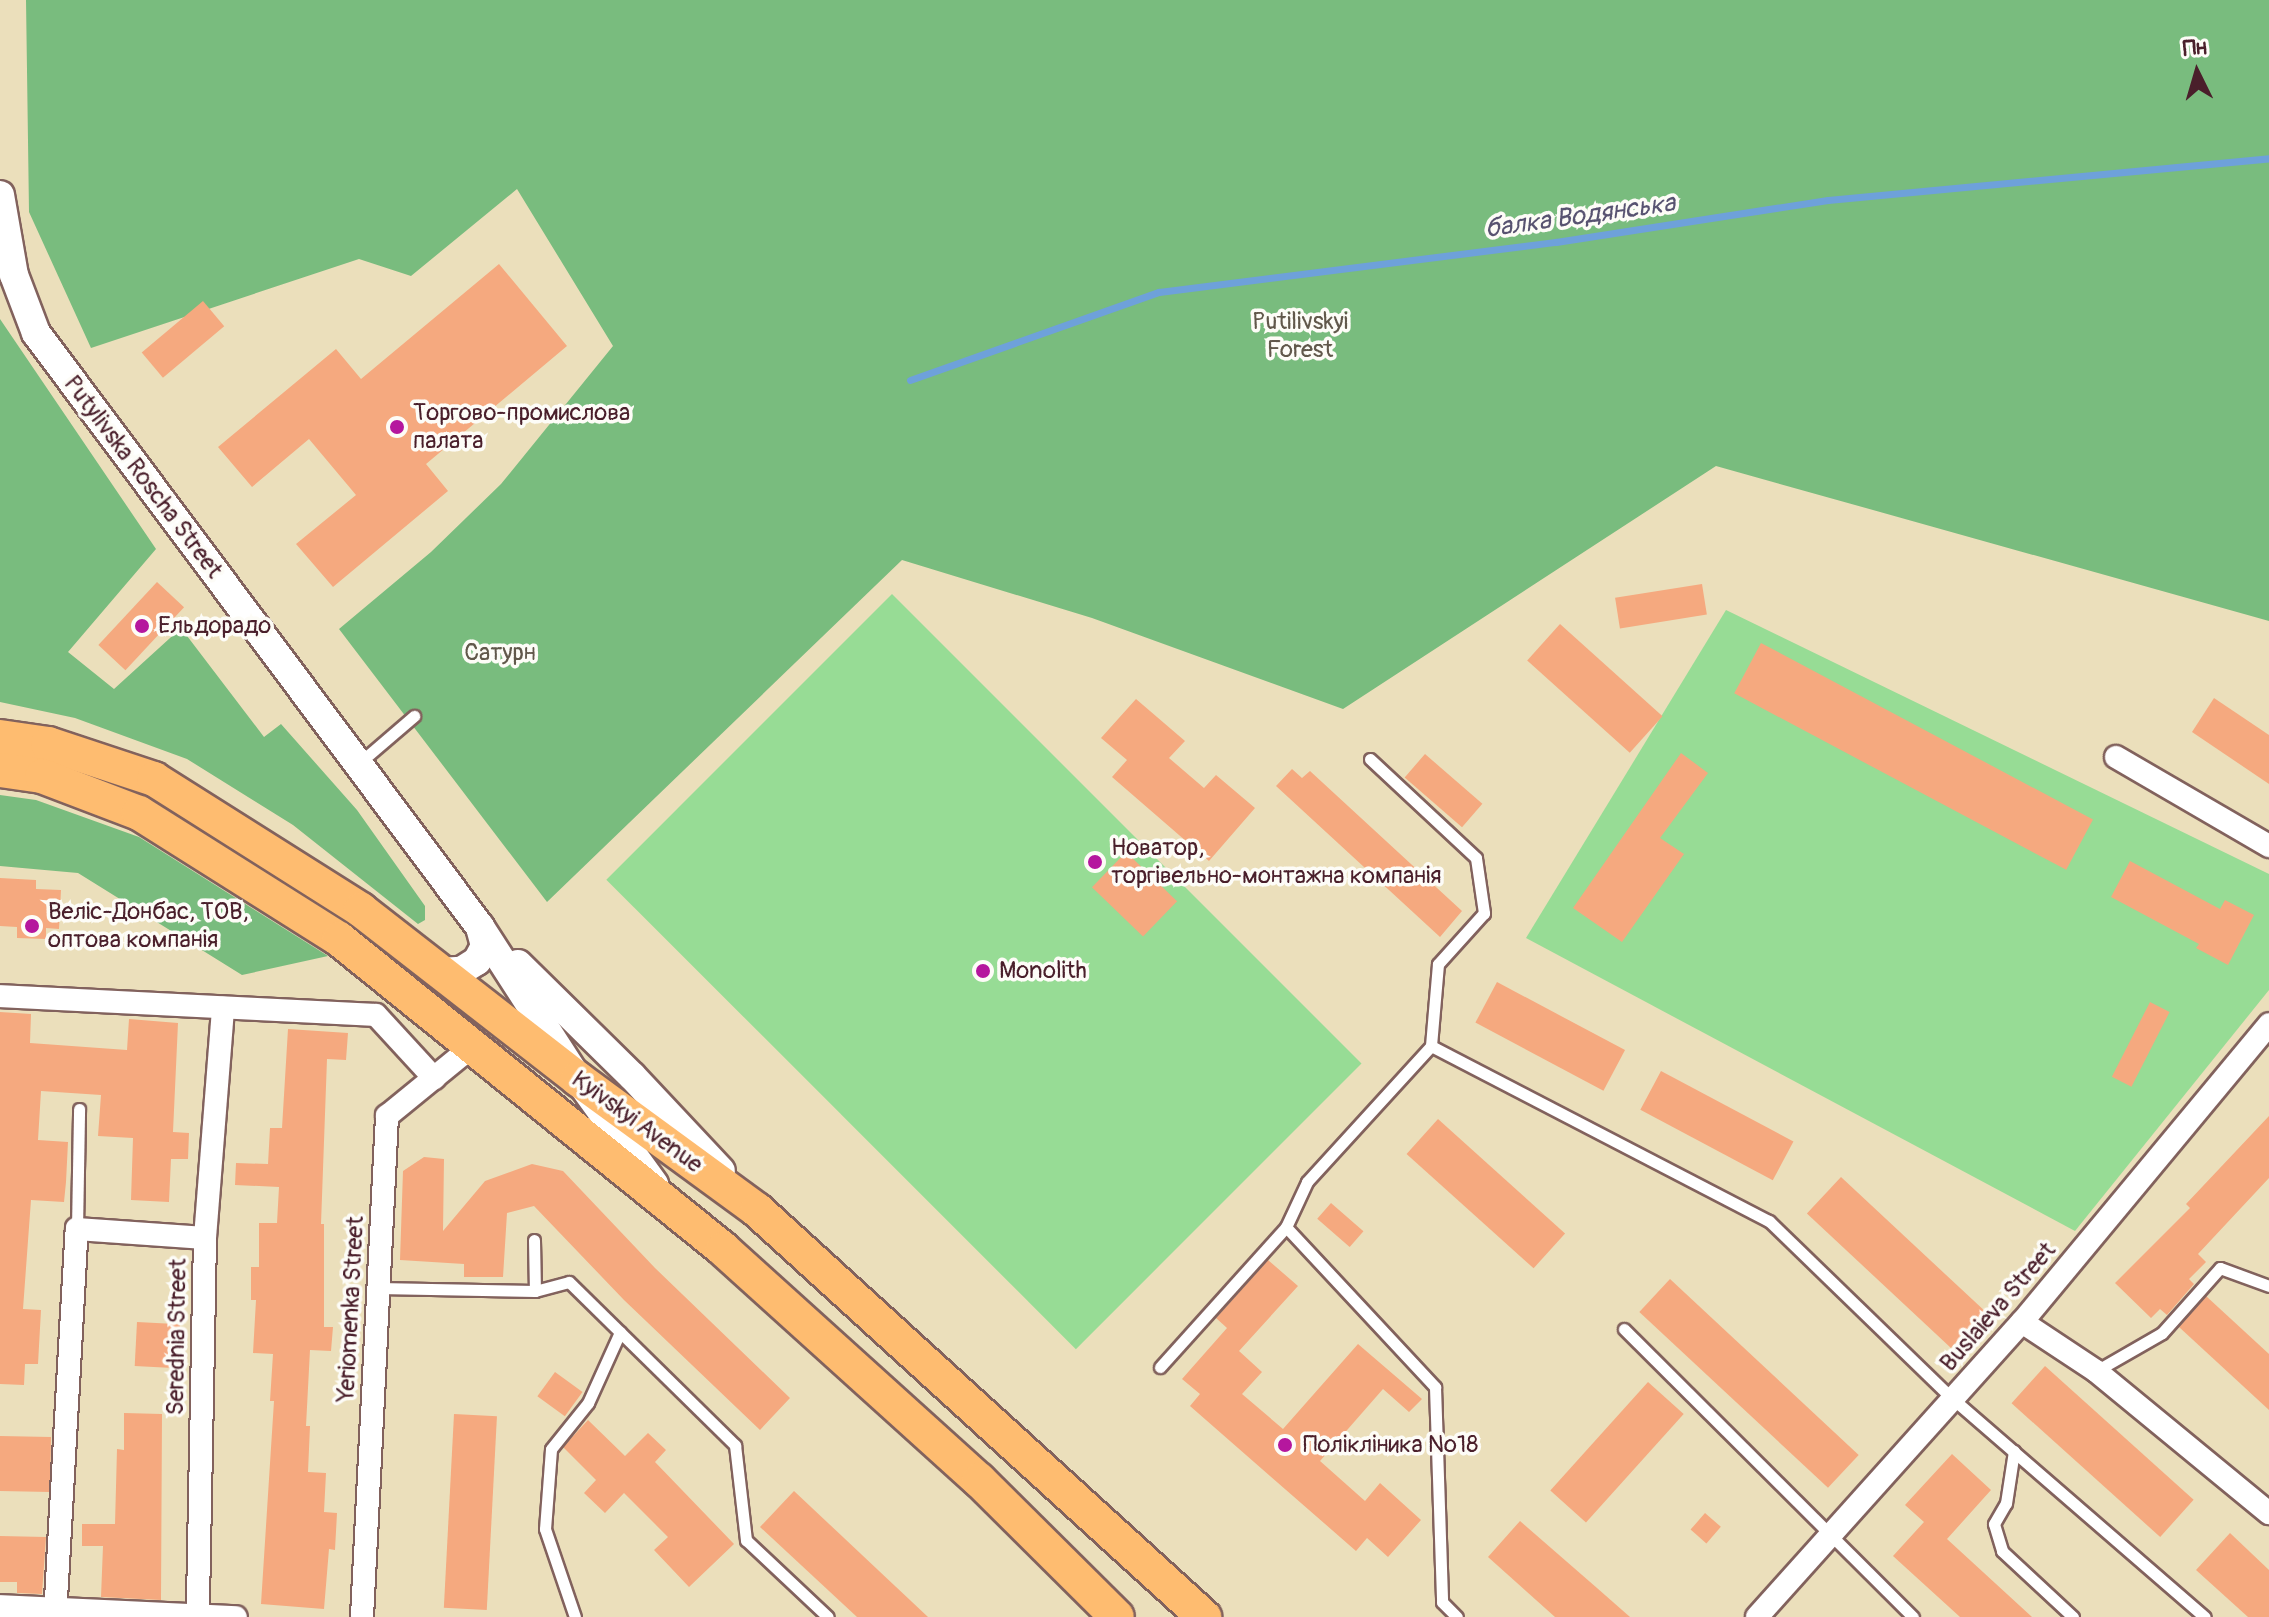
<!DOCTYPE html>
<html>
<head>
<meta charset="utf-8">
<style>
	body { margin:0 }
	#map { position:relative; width:2269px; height:1617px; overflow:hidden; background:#ebdfbb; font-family:Pangolin,sans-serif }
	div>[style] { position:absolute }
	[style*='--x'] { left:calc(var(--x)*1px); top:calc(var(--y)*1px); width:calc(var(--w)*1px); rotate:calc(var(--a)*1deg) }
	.green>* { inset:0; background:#97dc95; transform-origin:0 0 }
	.forest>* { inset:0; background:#79bc7e }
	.stream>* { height:7px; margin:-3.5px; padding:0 3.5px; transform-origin:3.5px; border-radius:3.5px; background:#6ea1da }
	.building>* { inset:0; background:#f5a97f; transform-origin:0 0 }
	.roads { filter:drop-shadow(2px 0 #82625d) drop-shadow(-2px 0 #82625d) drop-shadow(0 2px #82625d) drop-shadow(0 -2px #82625d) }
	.service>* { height:11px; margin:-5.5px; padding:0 5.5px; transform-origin:5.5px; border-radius:5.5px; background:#fff }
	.minor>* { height:22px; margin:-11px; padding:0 11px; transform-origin:11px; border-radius:11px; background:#fff }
	.tertiary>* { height:28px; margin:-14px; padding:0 14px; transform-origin:14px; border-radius:14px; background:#fff }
	.primary>* { height:34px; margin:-17px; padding:0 17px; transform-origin:17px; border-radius:17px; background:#febc70 }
	.dots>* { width:22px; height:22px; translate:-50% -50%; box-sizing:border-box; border:4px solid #fdfcf7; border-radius:50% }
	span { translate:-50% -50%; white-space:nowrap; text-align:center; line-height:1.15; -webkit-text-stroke:7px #fdfcf7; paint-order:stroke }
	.park-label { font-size:24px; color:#61584b }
	.poi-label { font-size:24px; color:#4a1f2b }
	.left { translate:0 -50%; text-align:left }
	.street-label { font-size:24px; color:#4a1f2b }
	.water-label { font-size:26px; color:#585371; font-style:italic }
	.north { position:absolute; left:2157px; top:32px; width:80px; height:80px; -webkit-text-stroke:6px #fdfcf7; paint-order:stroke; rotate:355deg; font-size:22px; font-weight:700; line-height:32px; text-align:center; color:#4a1f2b }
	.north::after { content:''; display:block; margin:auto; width:28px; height:36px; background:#4a1f2b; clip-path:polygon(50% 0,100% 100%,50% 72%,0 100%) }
</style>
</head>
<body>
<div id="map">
	<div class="green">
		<div style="left:892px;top:594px;width:664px;height:404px;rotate:45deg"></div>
		<div style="clip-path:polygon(1726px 610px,2269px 874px,2269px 990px,2075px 1231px,1526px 938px)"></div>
	</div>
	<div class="forest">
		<div style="clip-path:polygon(26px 0,2269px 0,2269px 621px,1716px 466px,1343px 709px,1092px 618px,902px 560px,547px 902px,339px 629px,431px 552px,501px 484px,613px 346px,517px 189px,411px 276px,359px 259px,91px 348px,29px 212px)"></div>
		<div style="clip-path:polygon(0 319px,156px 549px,68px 652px,114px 689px,181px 628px,264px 737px,281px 724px,357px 810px,425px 906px,425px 920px,418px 924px,293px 825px,187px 759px,75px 718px,0 702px)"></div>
		<div style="clip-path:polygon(0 795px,36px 800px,139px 837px,328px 956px,242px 975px,78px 873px,0 866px)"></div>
	</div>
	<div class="stream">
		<div style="--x:910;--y:380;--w:264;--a:-19.5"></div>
		<div style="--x:1159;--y:292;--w:400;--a:-7.2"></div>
		<div style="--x:1556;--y:242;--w:275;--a:-8.8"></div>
		<div style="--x:1828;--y:200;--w:443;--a:-5.4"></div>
	</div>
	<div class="building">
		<div style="clip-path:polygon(499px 264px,567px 346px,426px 464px,448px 491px,333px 587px,296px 544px,356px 495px,309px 439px,252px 487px,218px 447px,336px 349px,361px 379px)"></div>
		<div style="left:203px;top:301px;width:33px;height:80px;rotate:50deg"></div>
		<div style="left:157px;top:582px;width:37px;height:86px;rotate:43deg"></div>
		<div style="left:1702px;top:584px;width:31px;height:88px;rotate:81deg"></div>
		<div style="left:1560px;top:624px;width:138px;height:49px;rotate:42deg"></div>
		<div style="left:1761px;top:643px;width:376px;height:57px;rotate:28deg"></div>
		<div style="clip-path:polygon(2214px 698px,2269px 735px,2269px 784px,2192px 732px)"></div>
		<div style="clip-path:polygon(1136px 699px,1185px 741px,1169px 758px,1204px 788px,1216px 775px,1255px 808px,1209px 861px,1112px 777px,1127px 760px,1101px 738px)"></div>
		<div style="clip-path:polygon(1681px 753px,1708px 773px,1660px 838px,1684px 854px,1622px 942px,1573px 908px)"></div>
		<div style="left:1425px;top:754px;width:76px;height:31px;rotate:41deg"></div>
		<div style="clip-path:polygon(1292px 769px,1302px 778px,1310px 771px,1462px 911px,1440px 937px,1276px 786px)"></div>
		<div style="left:1126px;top:852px;width:71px;height:49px;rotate:44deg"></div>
		<div style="clip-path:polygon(2130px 861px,2220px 909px,2225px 900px,2254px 915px,2228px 965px,2196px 948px,2199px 944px,2111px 897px)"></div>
		<div style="clip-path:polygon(0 878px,36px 880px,36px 889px,61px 890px,59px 929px,46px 928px,46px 939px,17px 938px,17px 927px,0 926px)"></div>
		<div style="left:1497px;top:982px;width:145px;height:46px;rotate:28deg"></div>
		<div style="left:2150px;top:1002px;width:22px;height:84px;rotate:27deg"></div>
		<div style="clip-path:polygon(0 1012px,31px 1014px,30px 1043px,127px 1050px,129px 1019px,178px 1023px,173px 1132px,189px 1133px,188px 1159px,171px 1159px,169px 1202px,131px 1200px,133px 1138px,98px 1136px,101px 1095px,41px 1091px,38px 1140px,68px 1142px,66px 1182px,64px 1202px,31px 1200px,23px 1309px,41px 1310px,38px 1364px,25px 1364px,24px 1385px,0 1384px)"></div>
		<div style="clip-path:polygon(288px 1029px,348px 1033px,346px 1060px,327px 1059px,321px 1224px,324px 1224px,324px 1327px,333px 1327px,331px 1351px,310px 1350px,306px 1426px,310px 1426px,308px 1472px,326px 1473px,324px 1512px,337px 1513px,335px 1550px,329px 1549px,324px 1609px,261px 1604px,274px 1401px,270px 1401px,273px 1354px,253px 1353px,256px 1300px,251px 1300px,251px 1267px,259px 1267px,259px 1223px,277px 1223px,279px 1187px,235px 1185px,236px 1163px,268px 1164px,270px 1128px,282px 1128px)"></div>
		<div style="left:1661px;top:1071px;width:150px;height:44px;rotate:28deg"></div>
		<div style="clip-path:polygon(2269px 1116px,2269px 1178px,2198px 1254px,2206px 1262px,2189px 1279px,2194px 1284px,2167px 1315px,2160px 1309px,2151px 1318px,2115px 1283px,2190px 1208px,2186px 1204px)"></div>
		<div style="left:1438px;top:1119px;width:171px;height:47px;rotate:42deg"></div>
		<div style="clip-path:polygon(424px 1157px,444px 1159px,443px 1231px,485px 1181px,532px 1164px,563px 1171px,655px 1268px,790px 1398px,760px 1430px,624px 1300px,534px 1206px,507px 1213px,503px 1277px,464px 1277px,464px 1264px,400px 1260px,403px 1171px)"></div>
		<div style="left:1841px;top:1177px;width:197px;height:50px;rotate:43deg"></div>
		<div style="left:1331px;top:1203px;width:43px;height:21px;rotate:41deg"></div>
		<div style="clip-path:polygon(1268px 1260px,1298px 1286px,1239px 1351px,1262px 1372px,1242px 1394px,1283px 1429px,1358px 1344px,1422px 1399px,1409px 1412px,1383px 1389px,1320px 1461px,1365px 1501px,1380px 1483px,1421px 1520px,1388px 1557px,1367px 1538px,1356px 1551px,1190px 1406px,1200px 1394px,1182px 1379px,1227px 1328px,1216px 1318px)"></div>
		<div style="left:1670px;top:1279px;width:258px;height:45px;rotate:43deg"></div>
		<div style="clip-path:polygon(2206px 1296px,2269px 1354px,2269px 1410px,2179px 1327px)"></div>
		<div style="left:137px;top:1322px;width:43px;height:44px;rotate:3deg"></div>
		<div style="left:2045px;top:1366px;width:200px;height:50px;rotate:42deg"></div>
		<div style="left:555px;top:1372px;width:34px;height:30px;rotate:36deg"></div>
		<div style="left:1648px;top:1382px;width:48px;height:146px;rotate:42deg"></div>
		<div style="clip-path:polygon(124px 1413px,162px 1414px,161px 1600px,101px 1597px,103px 1546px,82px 1546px,82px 1524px,115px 1524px,117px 1449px,124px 1450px)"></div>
		<div style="left:454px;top:1414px;width:43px;height:194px;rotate:3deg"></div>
		<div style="clip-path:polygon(588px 1420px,625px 1456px,648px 1433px,666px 1450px,655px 1462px,734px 1544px,689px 1587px,654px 1550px,668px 1537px,624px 1493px,605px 1513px,584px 1493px,596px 1480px,563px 1447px)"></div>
		<div style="left:0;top:1436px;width:51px;height:55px;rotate:1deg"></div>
		<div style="clip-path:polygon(1952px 1454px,1991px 1490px,1947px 1539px,2032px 1617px,1960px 1617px,1893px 1556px,1924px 1522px,1905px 1505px)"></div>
		<div style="clip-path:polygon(794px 1491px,928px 1617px,857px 1617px,760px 1527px)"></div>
		<div style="left:1705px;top:1513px;width:21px;height:22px;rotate:41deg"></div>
		<div style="clip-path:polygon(1520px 1521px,1597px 1588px,1630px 1617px,1555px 1617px,1488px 1557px)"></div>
		<div style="clip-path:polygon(2230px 1533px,2269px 1570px,2269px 1617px,2248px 1617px,2196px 1570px)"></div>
		<div style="clip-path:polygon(0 1536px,46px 1537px,42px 1594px,17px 1593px,17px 1582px,0 1582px)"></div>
	</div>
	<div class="roads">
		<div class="service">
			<div style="--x:1370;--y:759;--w:145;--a:43"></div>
			<div style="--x:1476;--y:858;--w:56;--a:81.7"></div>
			<div style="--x:1484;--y:913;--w:69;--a:132"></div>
			<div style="--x:1438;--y:964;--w:82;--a:94.9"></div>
			<div style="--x:1431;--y:1046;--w:184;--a:132.4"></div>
			<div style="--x:1307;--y:1182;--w:50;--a:115"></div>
			<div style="--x:1286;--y:1227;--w:219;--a:47"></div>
			<div style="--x:1435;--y:1387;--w:215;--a:88.1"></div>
			<div style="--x:1442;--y:1602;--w:21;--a:45"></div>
			<div style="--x:358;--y:764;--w:74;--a:-40.6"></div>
			<div style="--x:1431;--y:1046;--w:381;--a:27.4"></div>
			<div style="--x:1769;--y:1221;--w:256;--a:44.1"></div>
			<div style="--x:1953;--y:1399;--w:333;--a:40.9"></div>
			<div style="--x:77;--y:1229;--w:120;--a:-89"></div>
			<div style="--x:534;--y:1240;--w:51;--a:88.9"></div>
			<div style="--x:378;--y:1288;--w:157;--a:1.1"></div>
			<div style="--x:535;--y:1291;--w:35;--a:-15"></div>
			<div style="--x:569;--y:1282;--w:233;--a:44.5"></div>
			<div style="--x:735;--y:1445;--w:96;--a:83.4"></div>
			<div style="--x:746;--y:1540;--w:112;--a:43.2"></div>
			<div style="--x:1624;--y:1329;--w:408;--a:44.9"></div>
			<div style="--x:1160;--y:1367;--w:188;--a:-48"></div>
			<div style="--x:2096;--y:1371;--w:76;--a:-29.9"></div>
			<div style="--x:2162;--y:1333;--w:87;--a:-48.3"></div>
			<div style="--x:2220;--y:1268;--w:52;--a:20.2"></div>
			<div style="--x:2014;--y:1451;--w:53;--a:98.7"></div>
			<div style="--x:2006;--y:1503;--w:24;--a:120"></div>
			<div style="--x:1994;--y:1524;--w:28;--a:73"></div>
			<div style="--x:2002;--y:1551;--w:97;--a:42.9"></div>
			<div style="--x:575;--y:1617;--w:93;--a:-108.8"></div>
			<div style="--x:545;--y:1529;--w:80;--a:-85.7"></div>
			<div style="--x:551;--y:1449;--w:59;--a:-51.2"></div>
			<div style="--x:588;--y:1403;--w:78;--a:-65.7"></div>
		</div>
		<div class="minor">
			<div style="--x:2116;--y:757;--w:177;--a:30.2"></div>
			<div style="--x:0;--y:996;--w:376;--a:2.9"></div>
			<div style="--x:376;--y:1015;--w:86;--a:47.4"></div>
			<div style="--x:205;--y:1238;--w:231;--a:-85.5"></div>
			<div style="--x:2022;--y:1322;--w:89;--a:33.5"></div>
			<div style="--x:2096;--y:1371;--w:224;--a:39.4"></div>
			<div style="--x:0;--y:1606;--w:236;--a:2.7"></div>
			<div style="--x:55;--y:1617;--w:389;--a:-86.8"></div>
			<div style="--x:77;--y:1229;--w:128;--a:4"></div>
			<div style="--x:205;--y:1238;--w:379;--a:91.1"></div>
			<div style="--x:362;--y:1617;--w:502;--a:-87.14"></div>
			<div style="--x:387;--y:1116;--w:112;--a:-39.2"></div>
			<div style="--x:1757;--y:1617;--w:397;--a:-48.1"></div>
			<div style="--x:2022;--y:1322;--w:387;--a:-50.3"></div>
		</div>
		<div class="tertiary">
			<div style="--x:0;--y:195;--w:81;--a:80.1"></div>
			<div style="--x:14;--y:275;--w:62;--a:69.2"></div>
			<div style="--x:36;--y:333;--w:742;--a:53.22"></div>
			<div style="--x:480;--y:927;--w:181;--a:57.2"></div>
			<div style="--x:578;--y:1079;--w:130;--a:54.1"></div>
			<div style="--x:518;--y:964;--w:160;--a:44.5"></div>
			<div style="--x:632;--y:1076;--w:130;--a:46.9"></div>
			<div style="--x:439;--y:972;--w:22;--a:-3"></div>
			<div style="--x:461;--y:971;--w:19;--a:-32"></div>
			<div style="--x:477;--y:961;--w:17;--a:-62"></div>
			<div style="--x:485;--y:946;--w:20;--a:-105"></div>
		</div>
		<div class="primary">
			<div style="--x:0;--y:737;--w:49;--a:8.3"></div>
			<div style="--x:48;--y:744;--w:112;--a:18.3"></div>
			<div style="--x:154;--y:779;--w:245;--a:32.3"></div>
			<div style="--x:361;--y:910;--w:275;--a:37.9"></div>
			<div style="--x:578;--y:1079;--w:222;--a:36.2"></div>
			<div style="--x:757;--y:1210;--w:605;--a:42.32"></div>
			<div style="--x:0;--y:770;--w:42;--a:8.1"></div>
			<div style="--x:42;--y:776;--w:104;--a:20.9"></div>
			<div style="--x:139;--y:813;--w:236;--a:32.2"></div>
			<div style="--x:339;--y:939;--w:494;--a:38.9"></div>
			<div style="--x:723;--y:1249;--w:345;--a:42.1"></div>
			<div style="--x:979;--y:1480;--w:194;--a:44.8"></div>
		</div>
	</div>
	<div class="dots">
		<div style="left:397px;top:427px;background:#b5179e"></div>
		<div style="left:142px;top:626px;background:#b5179e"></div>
		<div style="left:1095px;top:862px;background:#b5179e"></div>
		<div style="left:32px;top:926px;background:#b5179e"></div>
		<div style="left:983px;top:971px;background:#b5179e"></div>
		<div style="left:1285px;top:1445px;background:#b5179e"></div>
	</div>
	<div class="park-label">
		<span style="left:1300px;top:336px">Putilivskyi<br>Forest</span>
		<span style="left:500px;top:653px">Сатурн</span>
	</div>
	<div class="poi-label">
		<span class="left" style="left:413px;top:427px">Торгово-промислова<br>палата</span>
		<span class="left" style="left:158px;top:626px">Ельдорадо</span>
		<span class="left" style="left:1111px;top:862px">Новатор,<br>торгівельно-монтажна компанія</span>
		<span class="left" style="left:48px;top:926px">Веліс-Донбас, ТОВ,<br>оптова компанія</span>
		<span class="left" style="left:999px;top:971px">Monolith</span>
		<span class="left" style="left:1303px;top:1445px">Полікліника №18</span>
	</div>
	<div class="street-label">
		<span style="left:143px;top:477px;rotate:53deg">Putylivska Roscha Street</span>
		<span style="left:637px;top:1122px;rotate:36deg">Kyivskyi Avenue</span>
		<span style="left:1998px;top:1307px;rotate:-49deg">Buslaieva Street</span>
		<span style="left:351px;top:1309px;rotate:-87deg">Yeriomenka Street</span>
		<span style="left:177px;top:1337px;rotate:-89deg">Serednia Street</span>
	</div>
	<div class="water-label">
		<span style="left:1580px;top:217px;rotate:-8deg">балка Водянська</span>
	</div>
	<div class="north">Пн</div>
</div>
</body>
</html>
